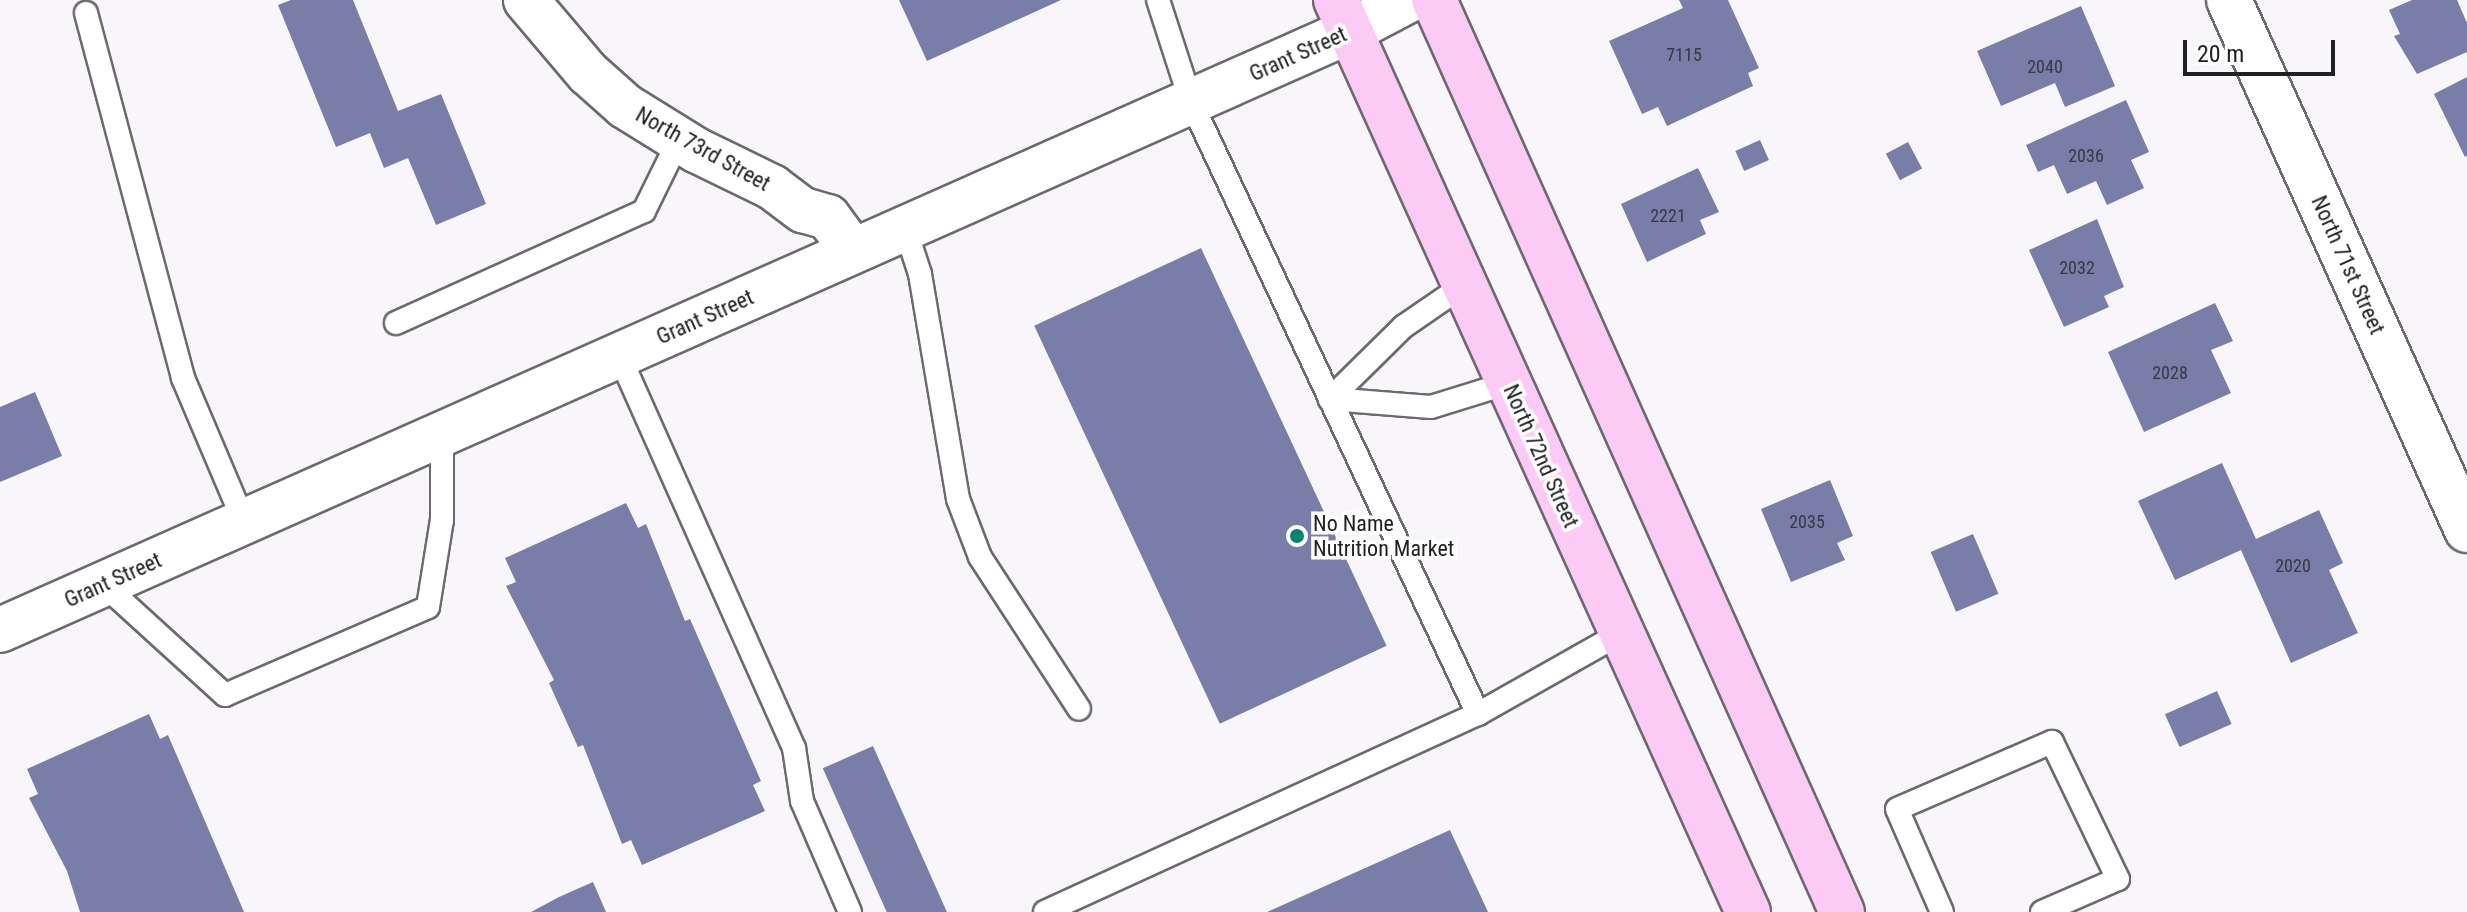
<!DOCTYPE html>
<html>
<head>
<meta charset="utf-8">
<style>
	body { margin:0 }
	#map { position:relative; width:2467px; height:912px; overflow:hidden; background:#f8f6fb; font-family:"Roboto Condensed",sans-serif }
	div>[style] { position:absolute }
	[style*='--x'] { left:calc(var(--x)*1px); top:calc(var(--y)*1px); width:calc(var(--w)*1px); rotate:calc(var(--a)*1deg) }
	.building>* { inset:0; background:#787ea7; transform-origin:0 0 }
	.roads { filter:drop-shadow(2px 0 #6c6a6f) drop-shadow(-2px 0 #6c6a6f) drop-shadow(0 2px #6c6a6f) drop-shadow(0 -2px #6c6a6f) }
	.lane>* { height:22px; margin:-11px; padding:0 11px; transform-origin:11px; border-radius:11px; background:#fff }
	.street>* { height:44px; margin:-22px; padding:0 22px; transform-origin:22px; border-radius:22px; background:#fff }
	.primary>* { height:44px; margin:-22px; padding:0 22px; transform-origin:22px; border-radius:22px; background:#fbcbf5 }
	.dots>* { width:22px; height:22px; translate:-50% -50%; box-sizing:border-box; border:4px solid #fff; border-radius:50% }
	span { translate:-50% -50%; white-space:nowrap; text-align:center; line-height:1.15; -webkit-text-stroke:7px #fff; paint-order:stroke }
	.number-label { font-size:18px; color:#373843 }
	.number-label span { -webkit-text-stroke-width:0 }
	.street-label { font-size:22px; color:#212022 }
	.poi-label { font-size:22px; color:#212022 }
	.left { translate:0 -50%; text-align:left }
	.scale { position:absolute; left:2183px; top:40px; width:152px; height:36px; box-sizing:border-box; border:4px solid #212022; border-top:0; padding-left:10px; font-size:24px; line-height:28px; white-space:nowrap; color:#212022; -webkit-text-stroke:6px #fff; paint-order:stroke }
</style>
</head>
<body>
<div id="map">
	<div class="building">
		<div style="clip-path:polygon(291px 0,353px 0,398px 111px,441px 94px,486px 204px,436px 225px,408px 158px,384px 168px,370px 133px,336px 147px,278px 5px)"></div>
		<div style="clip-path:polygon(899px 0,1061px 0,927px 61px)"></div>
		<div style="clip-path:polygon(1679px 0,1728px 0,1759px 68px,1748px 73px,1753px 86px,1667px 126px,1658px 107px,1642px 114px,1609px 41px,1683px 8px)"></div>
		<div style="clip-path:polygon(2412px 0,2457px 0,2467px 23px,2467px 52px,2417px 74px,2394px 36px,2400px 34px,2389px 10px)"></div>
		<div style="clip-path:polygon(2081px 6px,2115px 86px,2065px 107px,2055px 83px,2001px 106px,1977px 51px)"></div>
		<div style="clip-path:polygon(2467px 77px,2467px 156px,2465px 157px,2434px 94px)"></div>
		<div style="clip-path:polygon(2126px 100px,2149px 152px,2131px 160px,2144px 188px,2107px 205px,2096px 181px,2067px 194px,2054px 165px,2038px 172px,2026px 145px)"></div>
		<div style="left:1760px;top:140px;width:22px;height:27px;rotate:66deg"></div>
		<div style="left:1908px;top:142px;width:30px;height:25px;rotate:62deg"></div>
		<div style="clip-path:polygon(1698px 168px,1719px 212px,1700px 220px,1706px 234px,1647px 262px,1621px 204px)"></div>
		<div style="clip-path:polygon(2097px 219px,2124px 287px,2104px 296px,2109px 307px,2064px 327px,2029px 250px)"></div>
		<div style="left:1201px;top:248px;width:439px;height:184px;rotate:65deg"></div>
		<div style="clip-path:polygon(2215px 303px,2233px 341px,2211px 350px,2231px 393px,2144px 432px,2108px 352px)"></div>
		<div style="clip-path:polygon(35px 392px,62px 456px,0 482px,0 407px)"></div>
		<div style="clip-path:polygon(2222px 463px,2256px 539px,2319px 510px,2343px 563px,2329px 570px,2358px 633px,2291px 663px,2241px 550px,2175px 580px,2138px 501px)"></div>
		<div style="clip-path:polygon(1830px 480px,1853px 536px,1837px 543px,1845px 560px,1791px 582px,1761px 509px)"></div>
		<div style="clip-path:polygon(626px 503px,638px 528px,646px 524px,685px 621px,690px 619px,761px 781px,753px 785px,765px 811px,642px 865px,631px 840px,622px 844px,583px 745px,578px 747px,549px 683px,554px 680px,506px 586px,516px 582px,505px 558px)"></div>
		<div style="left:1973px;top:534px;width:65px;height:46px;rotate:67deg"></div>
		<div style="left:2217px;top:691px;width:36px;height:57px;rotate:66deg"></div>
		<div style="clip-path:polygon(149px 714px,160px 739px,168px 735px,244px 912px,80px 912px,67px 871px,29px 798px,38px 794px,27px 769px)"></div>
		<div style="left:873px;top:746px;width:182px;height:55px;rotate:66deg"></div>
		<div style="clip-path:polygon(1450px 830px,1488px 912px,1267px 912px)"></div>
		<div style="clip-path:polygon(593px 882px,606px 912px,531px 912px,559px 897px)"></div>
	</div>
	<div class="roads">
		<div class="lane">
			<div style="--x:86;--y:13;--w:378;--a:75.1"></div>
			<div style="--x:183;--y:378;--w:156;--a:67"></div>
			<div style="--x:905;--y:228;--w:48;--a:71.9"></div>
			<div style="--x:920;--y:274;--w:228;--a:80.4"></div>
			<div style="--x:958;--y:499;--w:62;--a:69.2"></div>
			<div style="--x:980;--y:557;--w:181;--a:56.9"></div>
			<div style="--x:1464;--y:285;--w:74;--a:145.5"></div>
			<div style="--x:1403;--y:327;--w:103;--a:135.4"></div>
			<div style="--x:1330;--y:399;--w:101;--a:4.5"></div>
			<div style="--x:1431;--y:407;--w:81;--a:-17.3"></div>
			<div style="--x:396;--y:323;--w:272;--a:-24.3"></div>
			<div style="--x:644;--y:211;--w:79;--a:-63.8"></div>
			<div style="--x:619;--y:355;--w:430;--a:66"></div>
			<div style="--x:794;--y:748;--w:54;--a:81.4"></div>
			<div style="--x:802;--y:801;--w:121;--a:66.6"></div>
			<div style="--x:103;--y:584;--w:165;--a:42.3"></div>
			<div style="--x:225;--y:695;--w:221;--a:-23.4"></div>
			<div style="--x:428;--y:607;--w:88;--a:-80.9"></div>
			<div style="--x:442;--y:520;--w:86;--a:-90"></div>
			<div style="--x:1478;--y:714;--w:164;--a:-29.5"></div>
			<div style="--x:1045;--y:912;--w:476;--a:-24.6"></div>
			<div style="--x:1478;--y:714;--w:676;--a:-115.12"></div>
			<div style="--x:1191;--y:102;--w:107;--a:-107.9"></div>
			<div style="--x:1942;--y:912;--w:112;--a:-113.6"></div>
			<div style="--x:1897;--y:809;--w:169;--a:-23.4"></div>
			<div style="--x:2052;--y:742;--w:152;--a:64.3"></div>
			<div style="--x:2118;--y:879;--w:83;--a:156.5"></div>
		</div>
		<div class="street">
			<div style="--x:526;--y:0;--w:96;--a:49.7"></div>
			<div style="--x:588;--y:73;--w:50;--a:41.7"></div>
			<div style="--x:625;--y:106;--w:84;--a:31.8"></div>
			<div style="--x:696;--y:150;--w:85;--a:26"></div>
			<div style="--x:772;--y:187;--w:39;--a:37"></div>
			<div style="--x:803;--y:210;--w:26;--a:16"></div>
			<div style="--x:828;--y:217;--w:42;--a:53.7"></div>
			<div style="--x:2229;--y:0;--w:581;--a:65.82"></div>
			<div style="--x:0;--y:630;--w:1477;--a:-23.93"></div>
			<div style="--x:1350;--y:31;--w:67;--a:-27.7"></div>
		</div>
		<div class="primary">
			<div style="--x:1336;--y:0;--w:1001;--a:65.69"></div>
			<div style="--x:1434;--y:0;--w:999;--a:65.9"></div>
		</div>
	</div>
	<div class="dots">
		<div style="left:1297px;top:536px;background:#00866a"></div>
	</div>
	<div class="number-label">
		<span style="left:1684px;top:55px">7115</span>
		<span style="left:2045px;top:67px">2040</span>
		<span style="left:2086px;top:156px">2036</span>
		<span style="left:1668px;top:216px">2221</span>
		<span style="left:2077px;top:268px">2032</span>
		<span style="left:2170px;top:373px">2028</span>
		<span style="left:1807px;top:522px">2035</span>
		<span style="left:2293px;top:566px">2020</span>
	</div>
	<div class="street-label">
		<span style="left:1298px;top:54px;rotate:-24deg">Grant Street</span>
		<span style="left:703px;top:149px;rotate:29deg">North 73rd Street</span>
		<span style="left:2348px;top:265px;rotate:66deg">North 71st Street</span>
		<span style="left:705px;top:317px;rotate:-24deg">Grant Street</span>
		<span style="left:1541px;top:456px;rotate:66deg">North 72nd Street</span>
		<span style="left:113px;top:580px;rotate:-24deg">Grant Street</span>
	</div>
	<div class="poi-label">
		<span class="left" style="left:1313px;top:536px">No Name<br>Nutrition Market</span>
	</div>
	<div class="scale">20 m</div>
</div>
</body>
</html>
